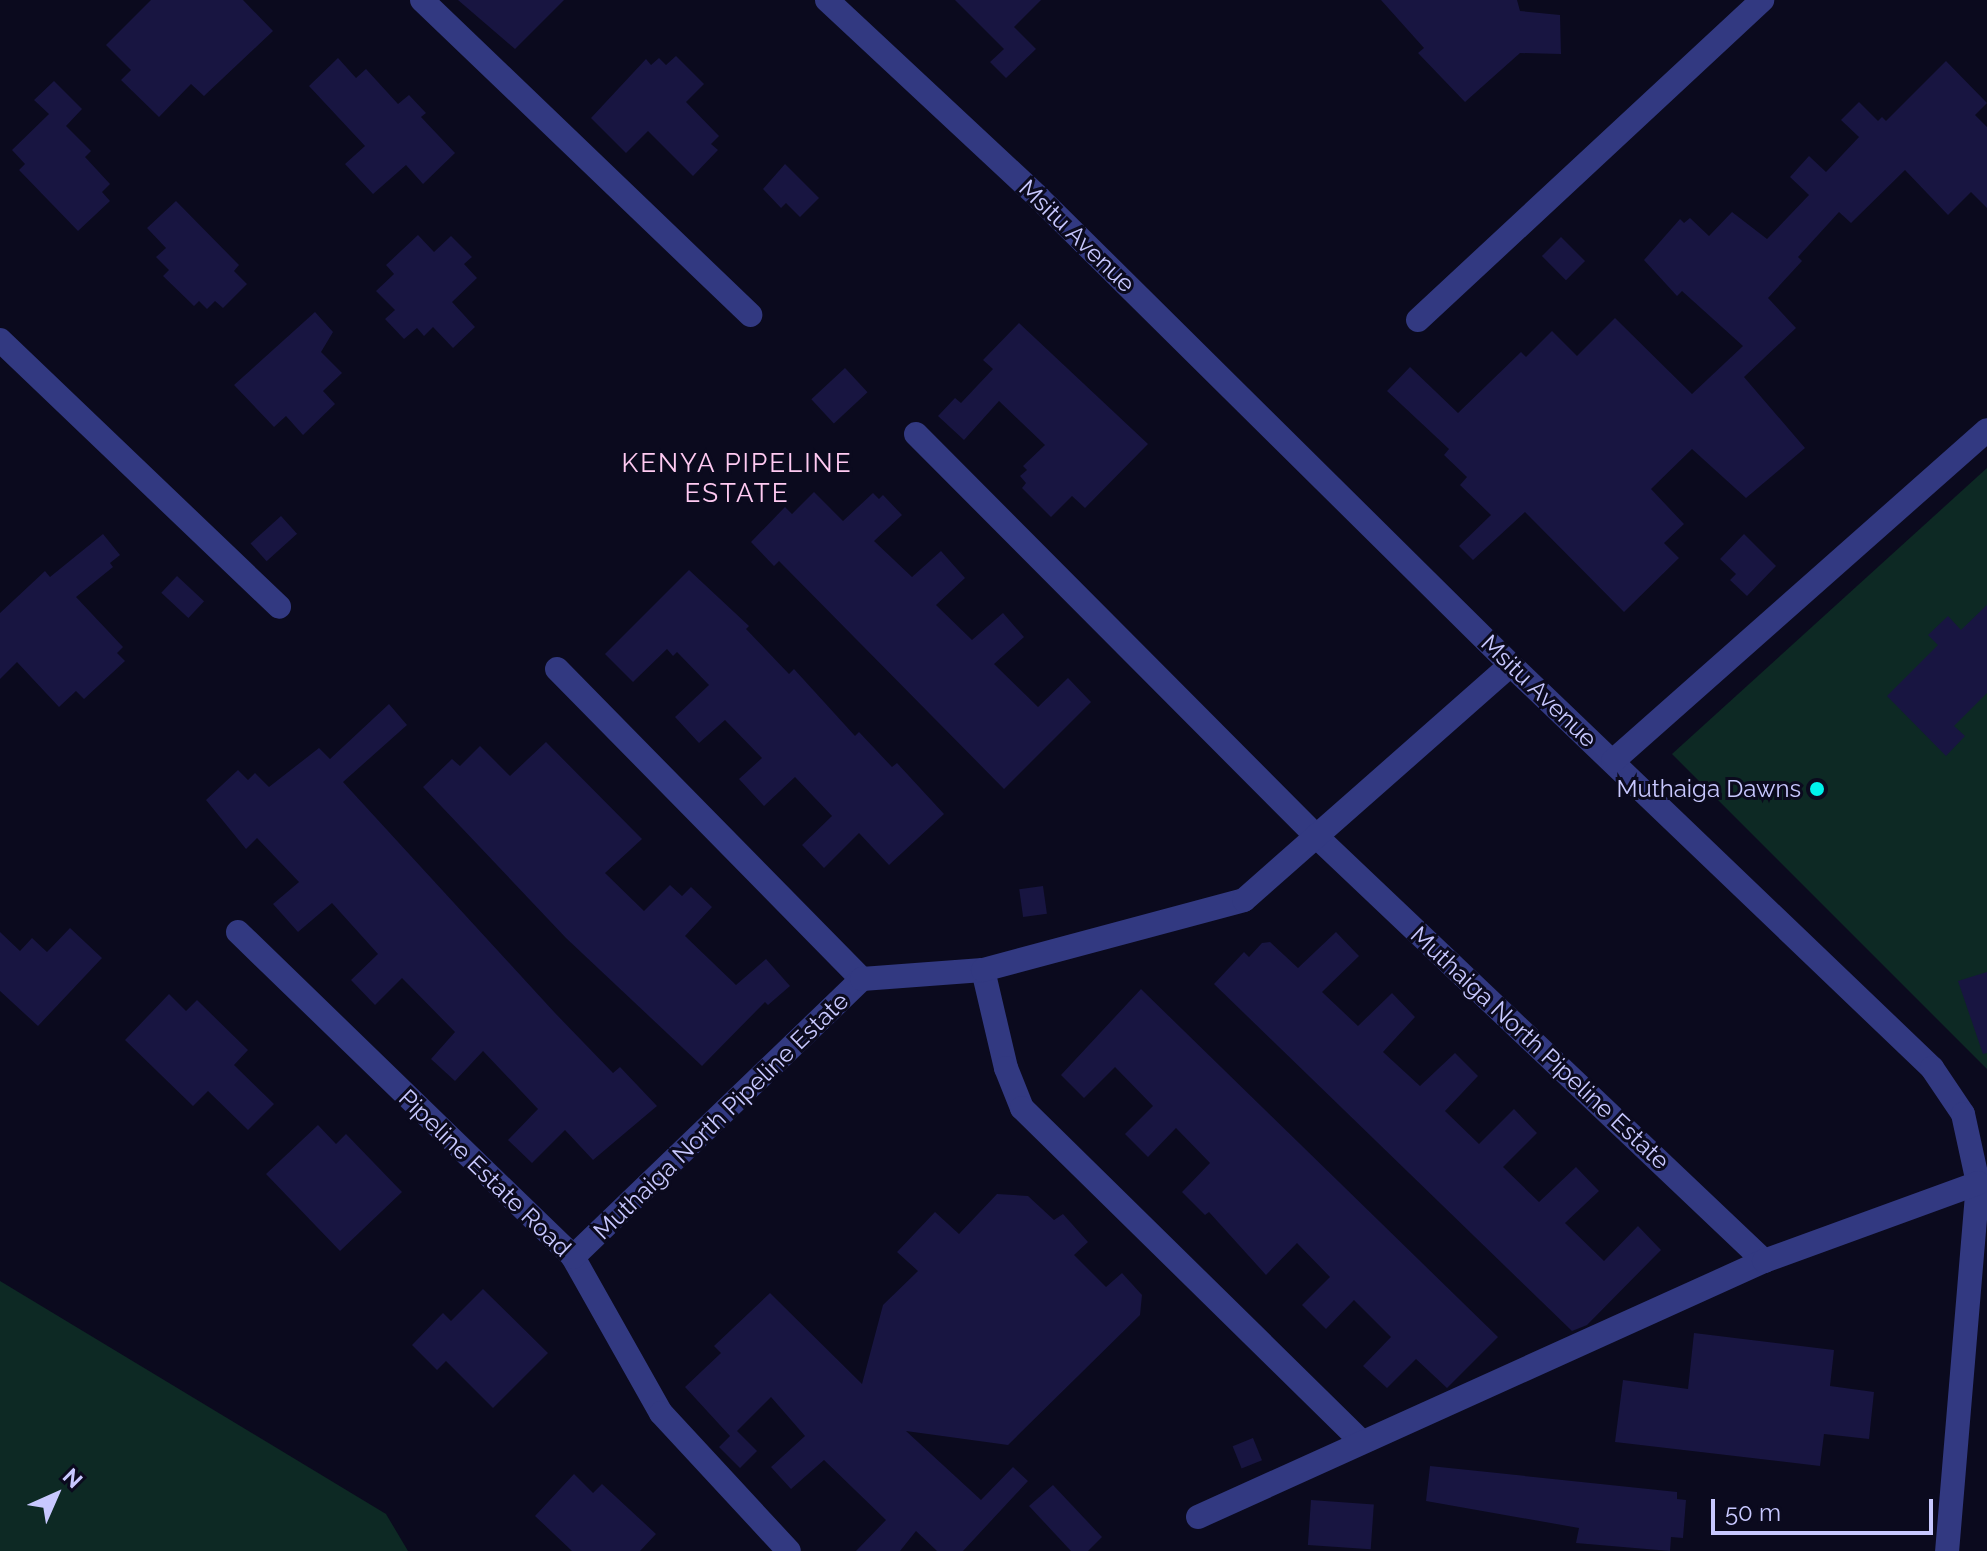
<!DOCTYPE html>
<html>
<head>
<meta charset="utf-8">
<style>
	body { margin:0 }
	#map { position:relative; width:1987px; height:1551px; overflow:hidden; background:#0b0a1e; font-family:Raleway,sans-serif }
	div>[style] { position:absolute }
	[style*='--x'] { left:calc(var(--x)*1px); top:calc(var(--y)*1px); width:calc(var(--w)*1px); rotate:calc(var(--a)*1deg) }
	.green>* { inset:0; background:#0d2924 }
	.building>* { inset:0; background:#181541; transform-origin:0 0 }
	.street>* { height:24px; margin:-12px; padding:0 12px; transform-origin:12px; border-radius:12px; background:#323981 }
	.dots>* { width:22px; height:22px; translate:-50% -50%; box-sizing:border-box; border:4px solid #0b0a1e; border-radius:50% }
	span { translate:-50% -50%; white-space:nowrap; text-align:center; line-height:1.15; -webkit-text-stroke:6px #0b0a1e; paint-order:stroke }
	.street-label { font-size:24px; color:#c8c8ff }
	.poi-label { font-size:24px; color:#c8c8ff }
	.right { translate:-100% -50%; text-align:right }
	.neighbourhood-label { font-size:26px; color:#ffcaf2; letter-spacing:2px }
	.north { position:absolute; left:16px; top:1455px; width:80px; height:80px; -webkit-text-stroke:6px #0b0a1e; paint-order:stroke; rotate:45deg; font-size:22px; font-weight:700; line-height:32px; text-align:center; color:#c8c8ff }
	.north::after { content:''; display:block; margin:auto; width:28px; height:36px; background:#c8c8ff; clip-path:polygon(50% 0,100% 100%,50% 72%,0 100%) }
	.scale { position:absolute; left:1711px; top:1499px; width:222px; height:36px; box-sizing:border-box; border:4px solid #c8c8ff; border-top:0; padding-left:10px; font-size:24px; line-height:28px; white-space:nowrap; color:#c8c8ff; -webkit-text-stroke:6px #0b0a1e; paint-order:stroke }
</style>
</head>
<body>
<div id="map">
	<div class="green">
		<div style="clip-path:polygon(1987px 468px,1987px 1069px,1672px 754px)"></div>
		<div style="clip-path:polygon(0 1281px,386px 1514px,408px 1551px,0 1551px)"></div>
	</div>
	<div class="building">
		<div style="clip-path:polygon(151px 0,243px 0,273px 31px,204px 96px,191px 84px,159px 117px,121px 80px,131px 70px,106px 45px)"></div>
		<div style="clip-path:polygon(458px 0,564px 0,515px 49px)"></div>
		<div style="clip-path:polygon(955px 0,1041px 0,1014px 27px,1036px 49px,1006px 78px,990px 62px,1004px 49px)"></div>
		<div style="clip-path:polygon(1381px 0,1517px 0,1520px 11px,1560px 15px,1561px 54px,1520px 53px,1465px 102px,1418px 53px,1424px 48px)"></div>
		<div style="clip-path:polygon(676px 56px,704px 84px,686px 102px,719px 136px,711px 144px,718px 150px,693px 176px,648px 131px,626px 153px,591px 118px,646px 59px,651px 65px,659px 58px,666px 65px)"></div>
		<div style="clip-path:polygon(338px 58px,356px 78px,366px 69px,398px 104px,409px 95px,426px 113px,421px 117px,455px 153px,423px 184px,406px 165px,373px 194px,345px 164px,365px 146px,309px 86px)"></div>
		<div style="clip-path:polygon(1946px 61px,1987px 103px,1975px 115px,1987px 127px,1987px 208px,1971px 192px,1948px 215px,1905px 170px,1851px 223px,1839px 212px,1798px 257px,1802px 261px,1768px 298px,1796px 328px,1744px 377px,1805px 448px,1746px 498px,1692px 449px,1651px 489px,1684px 524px,1664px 543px,1679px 558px,1624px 612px,1525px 512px,1473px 560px,1459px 546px,1491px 515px,1460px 485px,1467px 477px,1444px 455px,1449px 449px,1387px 391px,1410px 367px,1458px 413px,1521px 352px,1526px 357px,1552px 331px,1577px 356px,1615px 318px,1692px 394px,1743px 346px,1682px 291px,1677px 296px,1644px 260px,1680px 219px,1684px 223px,1690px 218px,1709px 236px,1732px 212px,1767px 239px,1809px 195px,1790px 177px,1809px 156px,1826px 172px,1859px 137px,1841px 120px,1859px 102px,1878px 121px,1882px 117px,1886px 121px)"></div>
		<div style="clip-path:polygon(54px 81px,82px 109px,66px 126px,91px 151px,85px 157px,110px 184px,102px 192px,110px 201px,78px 231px,19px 170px,25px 164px,12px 150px,49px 114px,34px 100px)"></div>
		<div style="clip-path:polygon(785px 164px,819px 198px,800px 217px,786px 203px,781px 208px,763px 189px)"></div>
		<div style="clip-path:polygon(176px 201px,239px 265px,234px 271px,247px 284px,223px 308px,215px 301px,207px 309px,199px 301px,194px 306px,163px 276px,169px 270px,156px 257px,166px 248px,147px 228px)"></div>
		<div style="clip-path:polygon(418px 235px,434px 252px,451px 236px,472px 257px,464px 264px,477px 278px,452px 302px,475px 327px,453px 348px,433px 327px,424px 336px,417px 328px,404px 339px,385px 319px,395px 310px,376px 291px,394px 274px,386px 265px)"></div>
		<div style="left:1561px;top:237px;width:34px;height:27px;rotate:45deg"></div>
		<div style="clip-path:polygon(315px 312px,333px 332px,321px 352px,342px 373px,323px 391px,335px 404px,303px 435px,286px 416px,274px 427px,234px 385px)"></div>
		<div style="clip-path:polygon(1019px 323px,1148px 444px,1085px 508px,1072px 496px,1051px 517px,1022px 488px,1026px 483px,1020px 476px,1027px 470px,1023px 466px,1045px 445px,999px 401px,964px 440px,938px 416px,955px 398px,961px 403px,993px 369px,983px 360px)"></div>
		<div style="left:845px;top:368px;width:33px;height:46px;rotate:47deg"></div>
		<div style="clip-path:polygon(814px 492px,843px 521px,873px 493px,879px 499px,883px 495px,902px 515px,874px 541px,912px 577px,941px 551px,965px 578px,936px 605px,972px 640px,1003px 613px,1024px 637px,994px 664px,1038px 707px,1068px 678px,1091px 702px,1004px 789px,779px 561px,774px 566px,751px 542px,785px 507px,792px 514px)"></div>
		<div style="left:281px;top:516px;width:24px;height:41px;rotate:48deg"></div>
		<div style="clip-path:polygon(103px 534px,120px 555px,110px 563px,113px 567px,76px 597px,123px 647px,117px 653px,125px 661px,84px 699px,76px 691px,59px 707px,17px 662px,0 679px,0 613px,45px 571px,50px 577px)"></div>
		<div style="clip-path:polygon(1744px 534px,1776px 566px,1747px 596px,1730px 580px,1736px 574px,1720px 559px)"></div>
		<div style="clip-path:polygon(689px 570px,749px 626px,746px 629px,789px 674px,794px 669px,855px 736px,859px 732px,892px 767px,897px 763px,944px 814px,889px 865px,859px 833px,824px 868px,802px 845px,832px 816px,795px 777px,764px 806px,739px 779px,762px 758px,725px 720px,699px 743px,675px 717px,709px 685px,677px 652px,673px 656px,667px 649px,633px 682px,605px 654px)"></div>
		<div style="left:177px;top:576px;width:37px;height:23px;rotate:43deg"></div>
		<div style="clip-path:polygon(1987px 605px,1987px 693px,1954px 726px,1965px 736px,1946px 756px,1887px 696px,1938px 645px,1928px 635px,1948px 616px,1961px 630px)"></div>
		<div style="clip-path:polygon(389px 704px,407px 725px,343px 782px,555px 1013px,613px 1073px,620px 1067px,657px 1106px,593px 1160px,565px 1130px,532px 1163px,508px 1140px,538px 1109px,483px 1051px,455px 1081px,431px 1059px,455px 1032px,402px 978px,375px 1005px,351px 980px,378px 954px,332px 903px,298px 932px,273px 904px,299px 882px,257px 838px,246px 849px,206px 800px,238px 770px,248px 780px,255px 773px,269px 787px,319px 748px,330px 759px)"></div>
		<div style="clip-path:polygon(546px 742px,642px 839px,605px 873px,644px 911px,670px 885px,682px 896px,691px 887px,712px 907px,685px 936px,736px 985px,766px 959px,790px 986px,768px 1005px,765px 1002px,702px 1066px,566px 938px,423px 787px,452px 759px,460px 766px,480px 746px,510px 776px)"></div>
		<div style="left:1043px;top:886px;width:28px;height:24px;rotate:82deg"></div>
		<div style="clip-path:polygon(70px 928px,102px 958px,38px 1026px,0 991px,0 932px,20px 951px,32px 938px,47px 952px)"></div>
		<div style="clip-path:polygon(1336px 932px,1359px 956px,1322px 992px,1358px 1026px,1392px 993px,1415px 1017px,1383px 1052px,1420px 1086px,1455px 1053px,1478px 1076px,1445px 1111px,1479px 1144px,1514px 1109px,1537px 1133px,1503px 1167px,1539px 1202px,1576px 1167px,1599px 1191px,1565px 1223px,1604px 1261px,1638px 1226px,1661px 1250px,1587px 1325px,1572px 1331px,1214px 984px,1244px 952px,1249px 957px,1262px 943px,1270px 942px,1298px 968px)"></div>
		<div style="clip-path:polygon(1987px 972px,1987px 1053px,1983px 1054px,1958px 981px)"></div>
		<div style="clip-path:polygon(1141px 989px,1498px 1337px,1447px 1388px,1416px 1359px,1387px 1388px,1363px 1366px,1391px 1337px,1354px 1300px,1326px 1329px,1302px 1305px,1330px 1277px,1297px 1243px,1266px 1275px,1209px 1212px,1205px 1215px,1182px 1192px,1210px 1163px,1176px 1128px,1148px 1157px,1125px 1134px,1153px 1106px,1115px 1067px,1084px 1098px,1061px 1075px)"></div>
		<div style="clip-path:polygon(169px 994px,186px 1011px,197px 1000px,248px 1050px,234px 1065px,274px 1104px,248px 1130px,208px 1091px,193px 1106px,125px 1040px)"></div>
		<div style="clip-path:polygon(318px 1125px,336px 1144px,346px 1134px,402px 1192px,340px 1251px,266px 1174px)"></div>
		<div style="clip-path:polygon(997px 1194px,1028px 1196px,1054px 1220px,1063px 1214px,1088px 1242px,1074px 1255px,1106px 1287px,1122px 1273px,1142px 1295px,1140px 1315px,1008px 1445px,906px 1431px,981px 1500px,1013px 1467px,1028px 1481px,963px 1551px,937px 1551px,916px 1531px,900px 1551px,856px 1551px,886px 1520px,824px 1460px,791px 1489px,771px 1467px,805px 1436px,771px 1397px,737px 1431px,757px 1451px,740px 1468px,719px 1447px,730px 1436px,685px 1387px,721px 1353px,714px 1346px,770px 1293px,862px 1384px,883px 1305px,918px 1271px,897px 1252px,935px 1212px,959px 1234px)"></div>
		<div style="clip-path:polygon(483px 1289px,548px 1353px,493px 1408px,446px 1361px,437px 1370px,412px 1345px,443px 1313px,451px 1321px)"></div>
		<div style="clip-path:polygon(1694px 1333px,1834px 1350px,1830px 1386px,1874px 1392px,1869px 1439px,1824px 1434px,1820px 1466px,1615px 1442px,1623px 1380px,1688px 1389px)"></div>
		<div style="left:1253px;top:1438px;width:24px;height:22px;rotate:68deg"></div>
		<div style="clip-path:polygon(1430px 1466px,1677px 1492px,1677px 1499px,1686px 1500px,1683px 1538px,1671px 1537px,1670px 1551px,1576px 1543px,1579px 1528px,1426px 1501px)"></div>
		<div style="clip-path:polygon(574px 1474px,593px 1493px,602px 1484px,656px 1534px,640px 1551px,572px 1551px,535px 1516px)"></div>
		<div style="clip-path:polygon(1053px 1485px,1102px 1537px,1088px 1551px,1071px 1551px,1029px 1506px)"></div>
		<div style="left:1311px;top:1500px;width:63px;height:45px;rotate:4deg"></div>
	</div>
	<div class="street">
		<div style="--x:422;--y:0;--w:455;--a:43.8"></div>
		<div style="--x:827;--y:0;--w:289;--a:43"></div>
		<div style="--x:1038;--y:197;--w:665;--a:44.7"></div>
		<div style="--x:1511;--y:665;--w:583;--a:43.75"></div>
		<div style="--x:1932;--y:1068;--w:55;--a:56"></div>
		<div style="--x:1963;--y:1114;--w:71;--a:77.7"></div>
		<div style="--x:1978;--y:1183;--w:369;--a:94.8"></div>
		<div style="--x:1418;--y:320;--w:470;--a:-42.9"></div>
		<div style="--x:0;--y:340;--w:386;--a:43.7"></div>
		<div style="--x:916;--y:434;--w:567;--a:45.14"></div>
		<div style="--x:1316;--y:836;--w:618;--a:43.49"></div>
		<div style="--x:557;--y:669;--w:435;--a:45.5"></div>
		<div style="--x:1613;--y:761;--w:499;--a:-41.5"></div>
		<div style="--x:238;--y:932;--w:467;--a:44.1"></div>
		<div style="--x:573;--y:1257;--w:179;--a:60.6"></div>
		<div style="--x:661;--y:1413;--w:188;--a:47.2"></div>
		<div style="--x:983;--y:970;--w:101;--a:76.8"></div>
		<div style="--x:1006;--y:1068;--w:43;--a:68.2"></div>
		<div style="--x:1022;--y:1108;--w:474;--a:44.5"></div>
		<div style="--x:573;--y:1257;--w:401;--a:-43.9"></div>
		<div style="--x:862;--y:979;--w:121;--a:-4.3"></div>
		<div style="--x:983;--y:970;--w:270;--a:-15"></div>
		<div style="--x:1244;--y:900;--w:356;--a:-41.4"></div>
		<div style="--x:1198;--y:1517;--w:621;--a:-24.34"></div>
		<div style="--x:1764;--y:1261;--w:228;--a:-20"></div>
	</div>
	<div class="dots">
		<div style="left:1817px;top:789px;background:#00f3ec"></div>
	</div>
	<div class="street-label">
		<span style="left:1077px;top:236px;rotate:44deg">Msitu Avenue</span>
		<span style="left:1539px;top:691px;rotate:44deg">Msitu Avenue</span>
		<span style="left:1540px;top:1048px;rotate:43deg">Muthaiga North Pipeline Estate</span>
		<span style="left:721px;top:1116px;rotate:-44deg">Muthaiga North Pipeline Estate</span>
		<span style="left:485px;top:1173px;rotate:44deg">Pipeline Estate Road</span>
	</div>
	<div class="poi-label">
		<span class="right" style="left:1801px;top:789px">Muthaiga Dawns</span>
	</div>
	<div class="neighbourhood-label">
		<span style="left:737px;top:479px">KENYA PIPELINE<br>ESTATE</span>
	</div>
	<div class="north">N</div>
	<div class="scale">50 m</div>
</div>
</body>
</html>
